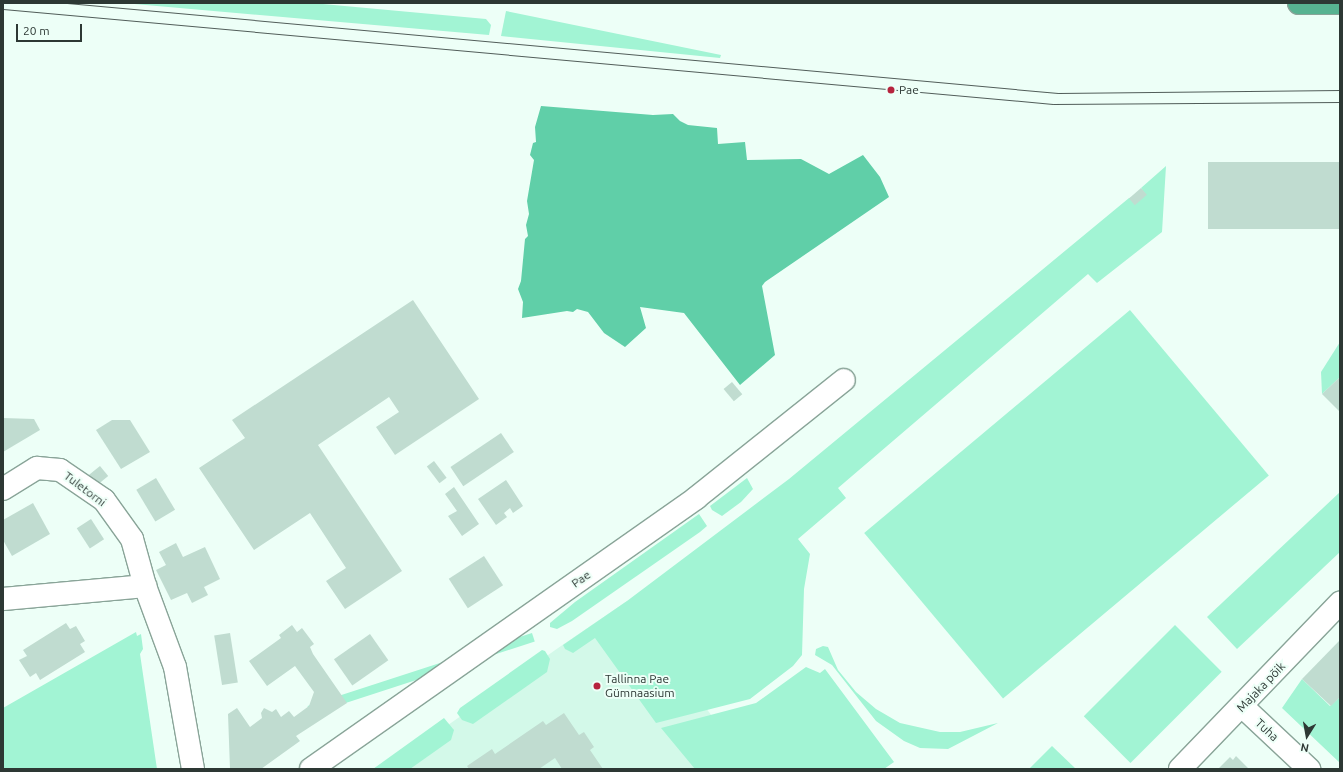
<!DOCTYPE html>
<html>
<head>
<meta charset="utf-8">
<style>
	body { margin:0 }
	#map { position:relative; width:1343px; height:772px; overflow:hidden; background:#edfff7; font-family:Ubuntu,sans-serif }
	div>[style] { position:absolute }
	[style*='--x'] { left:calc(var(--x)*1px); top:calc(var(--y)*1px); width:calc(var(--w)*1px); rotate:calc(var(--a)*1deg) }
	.built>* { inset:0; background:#d3f9e9 }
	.green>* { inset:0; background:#a2f4d4; transform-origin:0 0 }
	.water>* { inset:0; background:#60cfa8 }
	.building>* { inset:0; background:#c0dcd0; transform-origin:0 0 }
	.roads { filter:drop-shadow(1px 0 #89a498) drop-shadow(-1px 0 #89a498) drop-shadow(0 1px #89a498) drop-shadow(0 -1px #89a498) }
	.street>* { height:22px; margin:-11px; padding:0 11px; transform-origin:11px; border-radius:11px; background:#fff }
	.secondary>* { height:22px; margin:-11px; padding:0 11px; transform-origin:11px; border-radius:11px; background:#fff }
	.highway>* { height:22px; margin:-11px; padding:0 11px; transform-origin:11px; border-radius:11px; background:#57b391 }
	.tram>* { height:1px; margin:-0.5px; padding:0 0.5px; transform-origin:0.5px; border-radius:0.5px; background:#515d59 }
	.dots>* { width:11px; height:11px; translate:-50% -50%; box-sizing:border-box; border:2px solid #edfff7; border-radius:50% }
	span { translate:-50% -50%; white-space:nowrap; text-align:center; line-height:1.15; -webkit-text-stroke:4px #edfff7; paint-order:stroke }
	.poi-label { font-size:12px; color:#2d3834 }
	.left { translate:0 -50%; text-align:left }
	.street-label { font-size:12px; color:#2d3834 }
	.frame { position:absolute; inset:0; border:4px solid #2d3834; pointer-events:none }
	.north { position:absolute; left:1287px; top:716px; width:40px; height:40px; -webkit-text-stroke:3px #edfff7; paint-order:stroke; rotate:191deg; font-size:11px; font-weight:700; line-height:16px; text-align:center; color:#2d3834 }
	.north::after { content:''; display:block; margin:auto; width:14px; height:18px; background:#2d3834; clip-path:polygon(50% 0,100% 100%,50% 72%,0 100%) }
	.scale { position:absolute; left:16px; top:24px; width:66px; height:18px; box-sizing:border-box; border:2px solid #2d3834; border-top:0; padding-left:5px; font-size:12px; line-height:14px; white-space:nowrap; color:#2d3834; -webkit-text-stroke:3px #edfff7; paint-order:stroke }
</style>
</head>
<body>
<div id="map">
	<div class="built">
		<div style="clip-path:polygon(627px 601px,751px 769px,385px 769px,561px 646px)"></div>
	</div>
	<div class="green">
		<div style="clip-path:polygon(123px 3px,312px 3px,486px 19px,491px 25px,489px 35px)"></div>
		<div style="clip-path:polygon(506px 11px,721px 55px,720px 58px,501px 36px)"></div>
		<div style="clip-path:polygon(1166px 166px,1162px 232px,1097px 283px,1088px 274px,838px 488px,846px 498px,798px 539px,810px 554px,804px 589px,802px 655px,793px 666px,750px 699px,656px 723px,595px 638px,573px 653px,565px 649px,563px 645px,627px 601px,789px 479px,1129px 198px,1146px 195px,1141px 188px)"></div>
		<div style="left:1130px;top:310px;width:216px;height:347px;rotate:50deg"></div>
		<div style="clip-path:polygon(1340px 342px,1340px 377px,1322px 394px,1321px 372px)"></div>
		<div style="clip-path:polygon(747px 478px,753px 489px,741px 502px,722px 516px,712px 510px,710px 506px)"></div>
		<div style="clip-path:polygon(1340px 492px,1340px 552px,1237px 649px,1207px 617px)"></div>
		<div style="clip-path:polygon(699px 514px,707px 526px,700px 532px,572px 621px,557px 629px,550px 627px,550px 623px,575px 602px)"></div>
		<div style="left:1175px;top:625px;width:66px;height:129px;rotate:45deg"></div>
		<div style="clip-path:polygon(136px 632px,137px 636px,141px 634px,143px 649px,140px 654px,157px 769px,3px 769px,3px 708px)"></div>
		<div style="left:532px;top:633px;width:9px;height:236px;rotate:72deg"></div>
		<div style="clip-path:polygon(823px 646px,828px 647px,838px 670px,856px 692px,876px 709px,900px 723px,940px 732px,960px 732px,998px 723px,948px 749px,920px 748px,904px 741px,876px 721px,832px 665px,815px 655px,816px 649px)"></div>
		<div style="clip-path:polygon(542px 650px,545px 651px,550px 659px,547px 672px,473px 724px,462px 720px,457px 713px,460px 708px)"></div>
		<div style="clip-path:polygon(806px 667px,820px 673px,825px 669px,894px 762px,884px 769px,695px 769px,661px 728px,756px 703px)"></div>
		<div style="clip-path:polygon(1302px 679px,1330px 706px,1340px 697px,1340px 763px,1282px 708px)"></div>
		<div style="clip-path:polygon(444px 718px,454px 730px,451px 740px,410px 769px,373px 769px)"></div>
		<div style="clip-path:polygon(1052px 746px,1076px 769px,1029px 769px)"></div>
	</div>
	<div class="water">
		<div style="clip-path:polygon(541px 106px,653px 115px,673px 114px,680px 121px,688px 125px,717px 128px,718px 144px,745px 142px,747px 160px,801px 159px,829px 174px,863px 155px,880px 177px,889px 197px,765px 282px,762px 286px,775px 355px,740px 385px,684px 313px,640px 307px,646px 328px,625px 347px,604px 333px,588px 312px,577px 309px,573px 312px,567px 311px,522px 318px,523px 302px,518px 289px,521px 281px,525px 239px,528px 236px,526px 225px,529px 214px,527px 201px,534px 160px,530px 155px,533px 143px,536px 142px,535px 127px)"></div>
	</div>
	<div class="building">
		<div style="left:1340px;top:162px;width:67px;height:132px;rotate:90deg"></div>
		<div style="left:1141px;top:188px;width:9px;height:16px;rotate:49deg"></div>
		<div style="clip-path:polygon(413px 300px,479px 399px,395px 455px,376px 427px,399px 412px,389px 397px,318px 445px,402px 571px,345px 609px,326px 581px,346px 568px,310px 513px,254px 550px,199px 468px,245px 438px,232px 420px)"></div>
		<div style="clip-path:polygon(1340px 377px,1340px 412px,1322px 394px)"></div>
		<div style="left:732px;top:382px;width:16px;height:11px;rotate:50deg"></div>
		<div style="clip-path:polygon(3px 418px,34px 419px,40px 430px,3px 452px)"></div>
		<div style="clip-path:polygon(112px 420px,130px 420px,150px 452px,121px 469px,96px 430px)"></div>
		<div style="left:501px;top:433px;width:23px;height:61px;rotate:56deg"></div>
		<div style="left:434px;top:461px;width:21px;height:9px;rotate:53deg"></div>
		<div style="left:100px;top:466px;width:13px;height:14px;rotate:51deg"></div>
		<div style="left:156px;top:478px;width:37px;height:23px;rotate:59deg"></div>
		<div style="clip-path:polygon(506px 480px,523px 506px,513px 513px,510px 508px,504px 513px,507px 517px,496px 525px,478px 499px)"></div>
		<div style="clip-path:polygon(454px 487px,479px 524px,462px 536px,448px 516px,457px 511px,445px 494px)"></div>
		<div style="clip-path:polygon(33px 503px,50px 534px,12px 556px,3px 540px,3px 520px)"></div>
		<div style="left:91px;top:519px;width:24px;height:17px;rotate:57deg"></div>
		<div style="clip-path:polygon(176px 543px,183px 557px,205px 547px,220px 579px,204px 587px,208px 595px,192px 603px,187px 593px,171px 600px,156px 570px,166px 565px,159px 552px)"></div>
		<div style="left:484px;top:556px;width:35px;height:42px;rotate:57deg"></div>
		<div style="clip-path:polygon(66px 623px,70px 629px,76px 626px,85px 641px,80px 644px,85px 652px,40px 680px,36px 673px,30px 677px,19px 660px,27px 656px,23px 650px)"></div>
		<div style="clip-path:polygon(292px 625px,297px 632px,302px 628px,314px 644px,310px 647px,313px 654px,347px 703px,296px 736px,300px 741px,261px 769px,230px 769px,228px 714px,237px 708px,250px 727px,262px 718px,261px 713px,264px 708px,272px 712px,276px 709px,281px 717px,289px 711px,294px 717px,309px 706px,314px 692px,295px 666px,267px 686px,249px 661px,281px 638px,279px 635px)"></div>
		<div style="left:230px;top:633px;width:50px;height:16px;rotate:81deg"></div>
		<div style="left:370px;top:634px;width:32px;height:44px;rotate:55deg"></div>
		<div style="clip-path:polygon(1340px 640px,1340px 697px,1331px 706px,1302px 679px)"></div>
		<div style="clip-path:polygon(564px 713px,579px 735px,584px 732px,594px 747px,590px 750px,603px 769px,562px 769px,555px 758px,539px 769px,469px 769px,467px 766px,492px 749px,495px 754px,543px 721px,546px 725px)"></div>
		<div style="clip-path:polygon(1236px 756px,1249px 769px,1218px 769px,1230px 757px,1233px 760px)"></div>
	</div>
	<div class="roads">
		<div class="street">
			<div style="--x:3;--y:489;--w:40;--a:-32"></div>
			<div style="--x:37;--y:468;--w:23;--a:5"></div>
			<div style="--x:60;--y:470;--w:53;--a:34.3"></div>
			<div style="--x:104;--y:500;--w:48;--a:54.3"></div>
			<div style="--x:132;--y:539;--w:49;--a:74.5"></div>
			<div style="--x:145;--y:586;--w:86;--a:69.7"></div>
			<div style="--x:175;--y:667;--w:104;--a:80"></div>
			<div style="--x:3;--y:599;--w:143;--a:-5.2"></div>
			<div style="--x:1243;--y:707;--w:91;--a:43.2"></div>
		</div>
		<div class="secondary">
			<div style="--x:311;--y:769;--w:471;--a:-35.1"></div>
			<div style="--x:696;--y:498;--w:189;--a:-38.6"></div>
			<div style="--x:1180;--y:769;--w:231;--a:-46.1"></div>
		</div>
		<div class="highway">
			<div style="--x:1299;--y:3;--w:41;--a:0"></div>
		</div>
	</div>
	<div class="tram">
		<div style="--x:67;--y:3;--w:995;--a:5.19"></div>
		<div style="--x:1058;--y:93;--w:282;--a:-0.6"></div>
		<div style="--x:3;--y:9;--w:1054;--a:5.17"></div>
		<div style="--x:1053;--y:104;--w:287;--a:-0.4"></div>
	</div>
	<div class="dots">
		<div style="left:891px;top:90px;background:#b6243e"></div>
		<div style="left:597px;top:686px;background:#b6243e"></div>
	</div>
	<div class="poi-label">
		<span class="left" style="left:899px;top:90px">Pae</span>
		<span class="left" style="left:605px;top:686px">Tallinna Pae<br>Gümnaasium</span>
	</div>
	<div class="street-label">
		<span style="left:85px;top:489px;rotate:37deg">Tuletorni</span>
		<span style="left:581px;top:579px;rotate:-35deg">Pae</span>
		<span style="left:1261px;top:687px;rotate:-46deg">Majaka põik</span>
		<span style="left:1267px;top:730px;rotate:43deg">Tuha</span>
	</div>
	<div class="frame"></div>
	<div class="north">N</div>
	<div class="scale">20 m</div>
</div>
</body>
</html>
